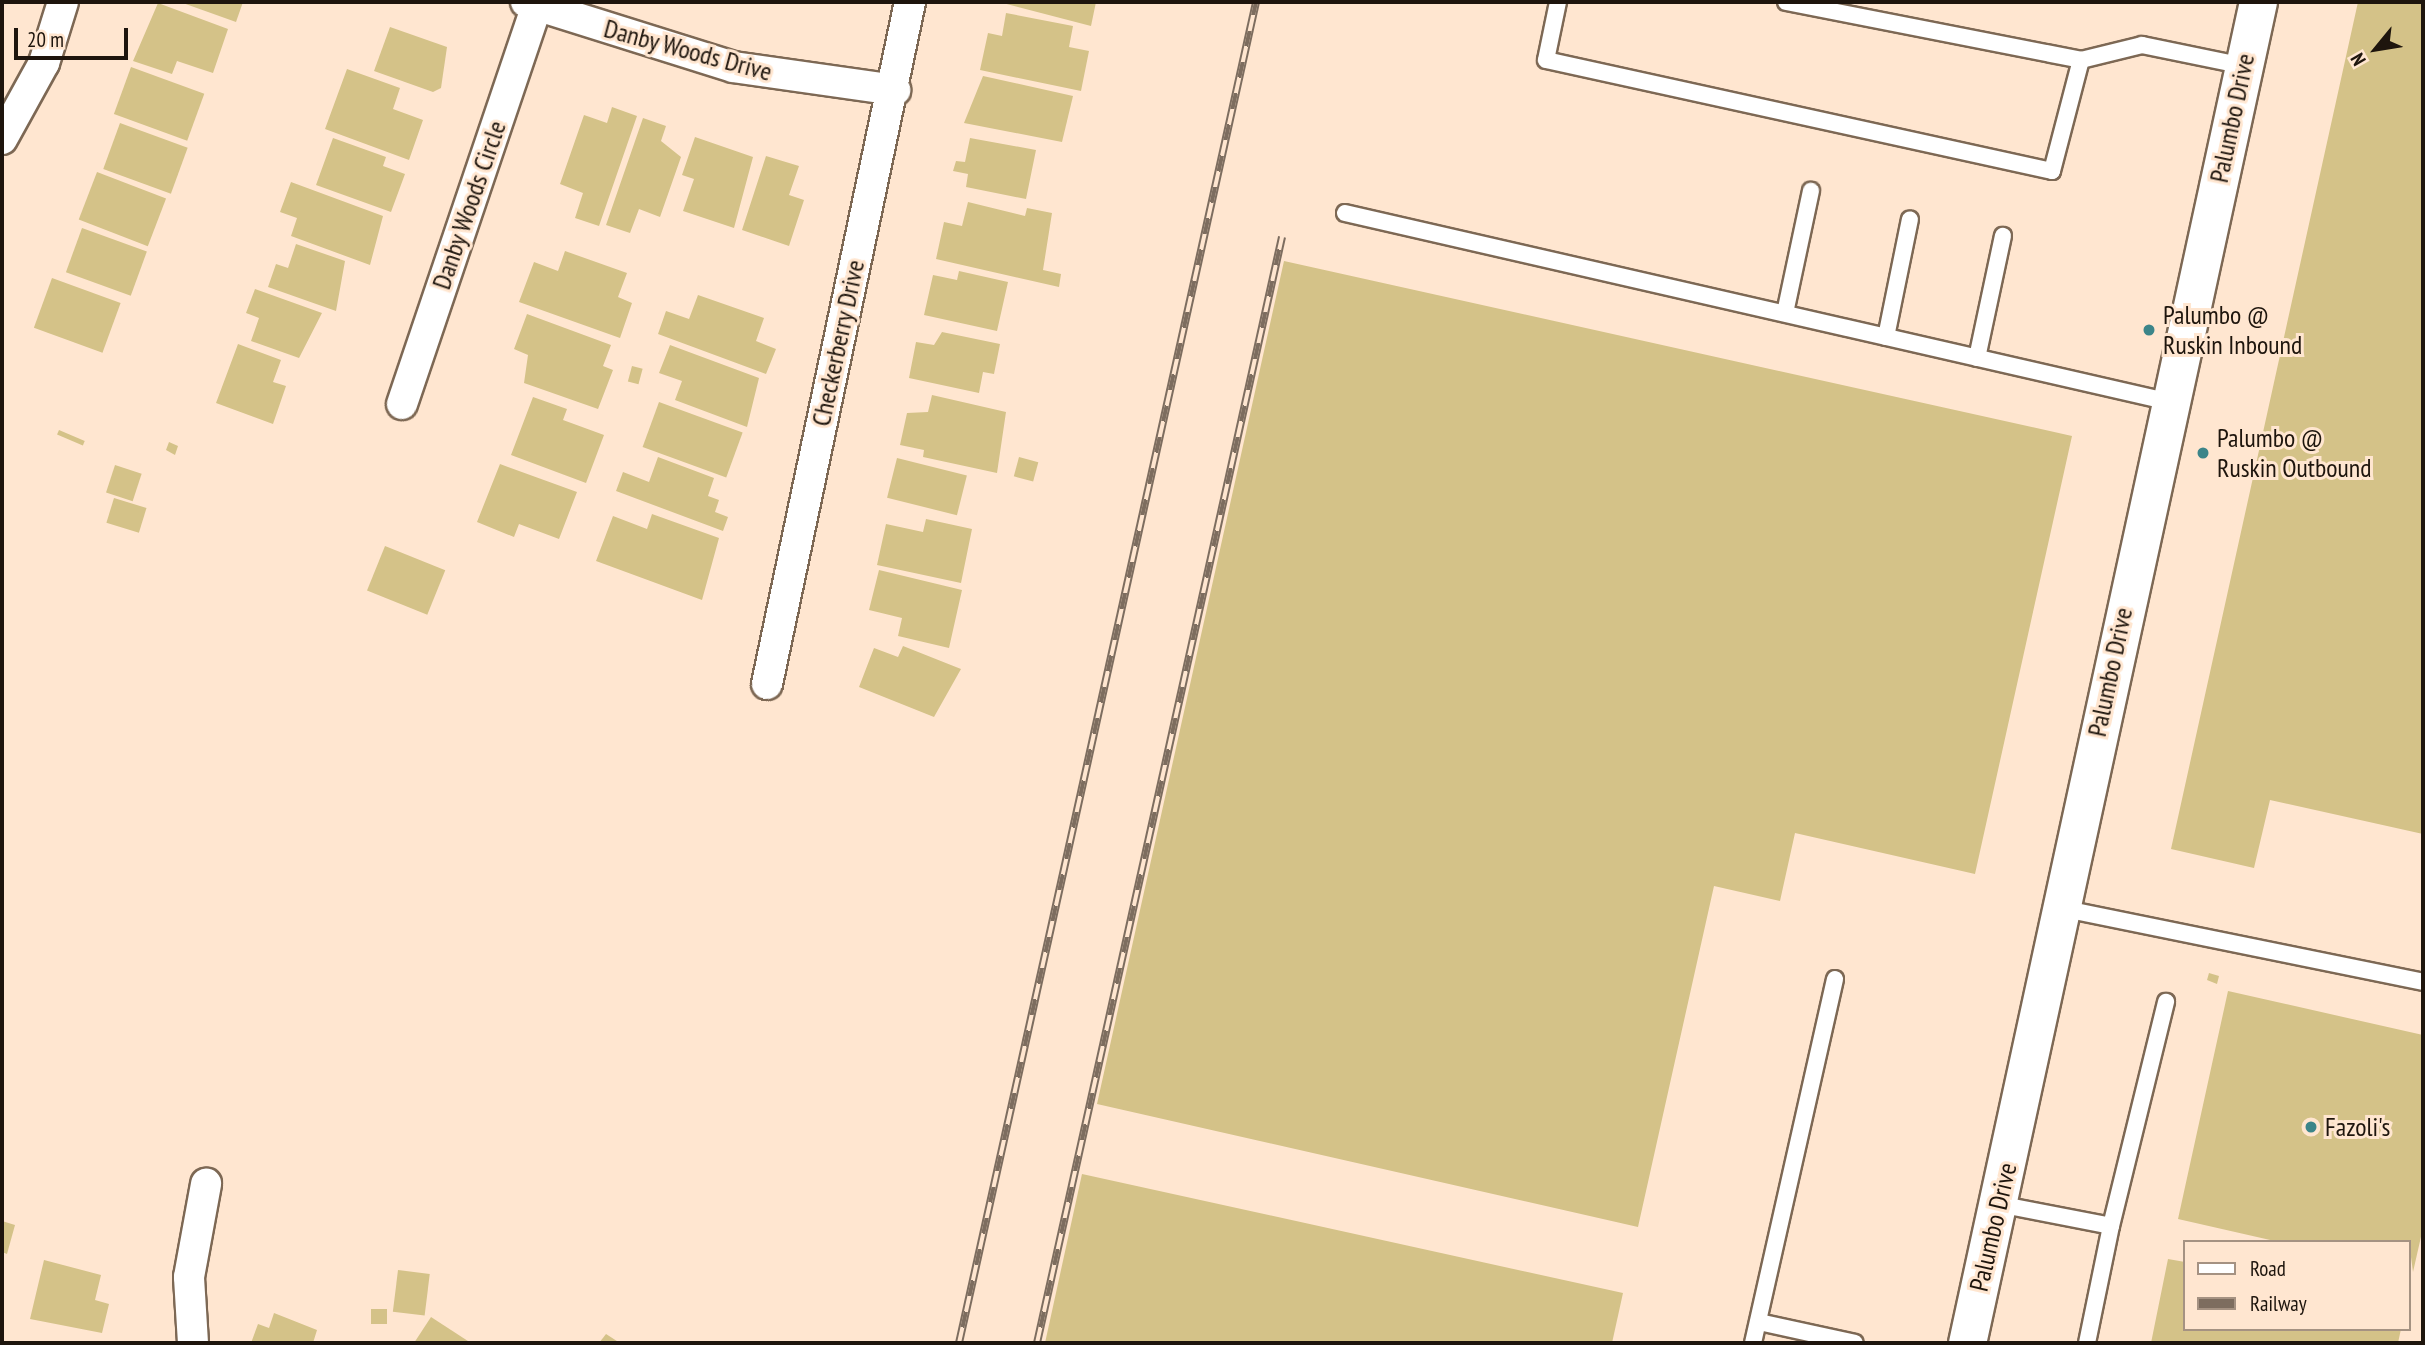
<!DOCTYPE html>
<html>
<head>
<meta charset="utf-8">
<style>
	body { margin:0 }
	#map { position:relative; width:2425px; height:1345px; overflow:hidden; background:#ffe6d0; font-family:"PT Sans Narrow",sans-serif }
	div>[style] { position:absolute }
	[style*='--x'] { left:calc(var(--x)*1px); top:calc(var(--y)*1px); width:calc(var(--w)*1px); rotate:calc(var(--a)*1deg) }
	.building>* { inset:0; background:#d4c288; transform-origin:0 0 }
	.roads { filter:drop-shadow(2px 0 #7d6854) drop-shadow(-2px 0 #7d6854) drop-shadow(0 2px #7d6854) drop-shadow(0 -2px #7d6854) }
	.service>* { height:16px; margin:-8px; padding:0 8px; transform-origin:8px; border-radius:8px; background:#fff }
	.minor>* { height:30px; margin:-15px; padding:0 15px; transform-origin:15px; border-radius:15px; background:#fff }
	.tertiary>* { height:37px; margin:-18.5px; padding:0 18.5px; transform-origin:18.5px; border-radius:18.5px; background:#fff }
	.rail>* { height:8px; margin-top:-4px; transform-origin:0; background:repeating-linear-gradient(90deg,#ffe6d0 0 16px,#7d6d5f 0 32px); box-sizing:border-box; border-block:2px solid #7d6d5f }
	.dots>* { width:19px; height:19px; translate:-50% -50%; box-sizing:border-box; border:4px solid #ffe6d0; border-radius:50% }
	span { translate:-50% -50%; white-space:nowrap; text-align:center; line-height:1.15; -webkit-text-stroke:6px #ffe6d0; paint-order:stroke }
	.street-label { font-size:26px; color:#1e150d }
	.poi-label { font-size:26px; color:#1e150d }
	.left { translate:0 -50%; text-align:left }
	.frame { position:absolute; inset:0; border:4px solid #1e150d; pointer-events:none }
	.legend { position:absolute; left:2183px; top:1240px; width:228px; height:91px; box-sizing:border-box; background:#ffe6d0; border:2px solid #a59282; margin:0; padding:9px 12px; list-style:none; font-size:21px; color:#1e150d }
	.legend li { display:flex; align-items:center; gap:14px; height:35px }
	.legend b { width:35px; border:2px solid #a59282 }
	.north { position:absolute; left:2341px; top:14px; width:70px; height:70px; -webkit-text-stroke:5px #ffe6d0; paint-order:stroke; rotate:240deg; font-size:19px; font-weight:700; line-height:28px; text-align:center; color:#1e150d }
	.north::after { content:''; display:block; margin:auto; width:24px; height:32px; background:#1e150d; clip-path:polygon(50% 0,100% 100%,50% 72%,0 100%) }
	.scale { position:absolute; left:14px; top:28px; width:114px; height:32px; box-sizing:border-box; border:4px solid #1e150d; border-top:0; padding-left:9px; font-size:21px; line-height:24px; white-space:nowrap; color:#1e150d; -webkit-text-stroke:5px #ffe6d0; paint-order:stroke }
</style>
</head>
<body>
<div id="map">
	<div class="building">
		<div style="clip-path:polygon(180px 2px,243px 2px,236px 22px)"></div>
		<div style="clip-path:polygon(999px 2px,1096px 2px,1091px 26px)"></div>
		<div style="clip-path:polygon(2358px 2px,2423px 2px,2423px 834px,2270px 800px,2254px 868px,2171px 849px)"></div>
		<div style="clip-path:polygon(158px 3px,228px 29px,213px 73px,177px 61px,172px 74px,133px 61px)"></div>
		<div style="clip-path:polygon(1006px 13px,1073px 26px,1069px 47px,1089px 51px,1081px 91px,980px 70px,988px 33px,1002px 36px)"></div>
		<div style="clip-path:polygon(390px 27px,447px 47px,441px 88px,433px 92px,374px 71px)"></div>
		<div style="left:131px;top:67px;width:78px;height:50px;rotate:20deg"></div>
		<div style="clip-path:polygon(347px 69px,400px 88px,393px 109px,423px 120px,409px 160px,325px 129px)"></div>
		<div style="clip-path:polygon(983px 76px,1073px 96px,1062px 142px,964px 123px)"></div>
		<div style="clip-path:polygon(612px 107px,637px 116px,599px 226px,575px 218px,583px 193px,560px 184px,584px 115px,607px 123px)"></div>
		<div style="clip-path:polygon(643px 118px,666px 126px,661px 141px,681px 157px,660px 217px,639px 209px,630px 233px,606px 225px)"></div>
		<div style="left:120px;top:123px;width:72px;height:49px;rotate:20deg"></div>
		<div style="clip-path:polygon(695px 137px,753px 157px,734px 228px,683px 211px,694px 179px,682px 175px)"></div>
		<div style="clip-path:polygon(333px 138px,386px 157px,383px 166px,405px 174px,391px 212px,316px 185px)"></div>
		<div style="clip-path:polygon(970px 138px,1036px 150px,1026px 199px,966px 187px,968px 174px,953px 171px,956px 161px,965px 162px)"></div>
		<div style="clip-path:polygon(766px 156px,799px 166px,789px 195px,804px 200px,789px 246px,742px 230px)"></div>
		<div style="left:97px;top:172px;width:74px;height:51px;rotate:21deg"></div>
		<div style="clip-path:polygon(291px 182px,383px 216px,370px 265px,291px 236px,297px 218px,280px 212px)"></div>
		<div style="clip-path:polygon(968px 202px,1025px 216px,1027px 208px,1052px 213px,1043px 270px,1061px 274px,1059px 287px,936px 259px,944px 222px,962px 226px)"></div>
		<div style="left:82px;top:228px;width:69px;height:47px;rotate:20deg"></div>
		<div style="clip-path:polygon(296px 244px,345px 261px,336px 311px,268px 287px,276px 264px,288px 268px)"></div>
		<div style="clip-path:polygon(565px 251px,627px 273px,618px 297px,632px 303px,620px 338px,519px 302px,534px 262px,558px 271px)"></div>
		<div style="clip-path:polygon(1284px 261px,2072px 436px,1975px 874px,1795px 833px,1780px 901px,1714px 886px,1638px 1227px,1097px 1104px)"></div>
		<div style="clip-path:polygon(959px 271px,1008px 282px,997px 331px,924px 315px,933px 275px,957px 280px)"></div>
		<div style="left:52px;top:278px;width:73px;height:53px;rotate:20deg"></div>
		<div style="clip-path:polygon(255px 289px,322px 313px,299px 358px,251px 341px,259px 318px,246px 313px)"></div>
		<div style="clip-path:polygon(698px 295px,764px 318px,756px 341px,776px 349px,766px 374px,658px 334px,666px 311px,689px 319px)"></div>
		<div style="clip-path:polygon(527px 314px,611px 345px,603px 366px,613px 370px,598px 409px,524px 383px,528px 355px,514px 349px)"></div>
		<div style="clip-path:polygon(942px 332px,1000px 344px,994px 374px,983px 372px,979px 393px,909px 378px,916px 342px,934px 345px)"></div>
		<div style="clip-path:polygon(238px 344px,281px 360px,273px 382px,286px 386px,273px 424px,216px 403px)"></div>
		<div style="clip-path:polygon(670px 345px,759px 378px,747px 427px,675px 400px,682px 381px,659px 373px)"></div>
		<div style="left:632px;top:366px;width:11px;height:16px;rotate:15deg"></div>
		<div style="clip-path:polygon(932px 395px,1006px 412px,997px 473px,923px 457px,924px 450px,900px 445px,907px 413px,928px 412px)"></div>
		<div style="clip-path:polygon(533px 397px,567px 409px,563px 420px,604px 435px,586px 483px,511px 455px)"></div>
		<div style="left:659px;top:402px;width:89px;height:48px;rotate:20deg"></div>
		<div style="left:59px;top:430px;width:28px;height:5px;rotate:23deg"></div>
		<div style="clip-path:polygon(169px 442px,178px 446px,175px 455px,166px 450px)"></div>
		<div style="clip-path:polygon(658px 457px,714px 478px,708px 496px,719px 500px,715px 512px,728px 517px,723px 531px,616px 491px,623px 472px,649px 482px)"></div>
		<div style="left:1019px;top:457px;width:20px;height:20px;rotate:15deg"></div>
		<div style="left:897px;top:458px;width:72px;height:41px;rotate:14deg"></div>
		<div style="clip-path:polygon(500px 464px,577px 492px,559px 539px,519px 524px,514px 537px,477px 522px)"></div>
		<div style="left:115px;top:465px;width:28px;height:29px;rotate:18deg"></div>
		<div style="left:114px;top:498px;width:34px;height:26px;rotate:17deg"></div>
		<div style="clip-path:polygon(652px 514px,719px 538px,702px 600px,596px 561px,613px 516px,647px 529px)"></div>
		<div style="clip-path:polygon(926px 519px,972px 529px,961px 583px,877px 565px,886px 524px,923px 532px)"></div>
		<div style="left:385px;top:546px;width:65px;height:48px;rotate:22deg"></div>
		<div style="clip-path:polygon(879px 570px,962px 590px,949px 648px,898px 636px,902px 618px,869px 610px)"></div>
		<div style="clip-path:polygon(903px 646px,961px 669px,934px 717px,859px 687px,874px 648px,898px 657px)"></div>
		<div style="clip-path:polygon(2209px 973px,2219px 976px,2217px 984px,2207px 980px)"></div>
		<div style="clip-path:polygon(2228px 991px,2423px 1035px,2423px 1228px,2413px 1272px,2409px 1242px,2279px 1242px,2178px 1219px)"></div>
		<div style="clip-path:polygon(1082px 1174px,1623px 1293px,1612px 1343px,1045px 1343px)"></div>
		<div style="clip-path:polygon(2px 1221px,15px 1225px,7px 1254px,2px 1252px)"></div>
		<div style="clip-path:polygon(2168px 1259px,2185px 1262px,2185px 1329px,2401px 1329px,2398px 1343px,2151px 1343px)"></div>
		<div style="clip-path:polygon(44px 1260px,101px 1275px,95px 1300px,109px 1304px,102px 1333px,30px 1319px)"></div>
		<div style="left:398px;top:1270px;width:32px;height:42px;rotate:7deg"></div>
		<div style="left:371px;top:1309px;width:16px;height:15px"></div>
		<div style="clip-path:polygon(274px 1313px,317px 1330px,313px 1343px,251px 1343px,258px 1324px,269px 1328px)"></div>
		<div style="clip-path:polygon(431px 1317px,471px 1343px,414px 1343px)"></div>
		<div style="clip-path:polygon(606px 1334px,620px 1343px,599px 1343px)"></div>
	</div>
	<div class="roads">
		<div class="service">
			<div style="--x:1558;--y:2;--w:59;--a:101.7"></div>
			<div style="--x:1546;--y:60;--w:518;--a:12.37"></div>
			<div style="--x:2052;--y:171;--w:115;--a:-75.4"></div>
			<div style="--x:1786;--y:2;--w:301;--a:11.1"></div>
			<div style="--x:2081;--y:60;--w:63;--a:-13.8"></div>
			<div style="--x:2142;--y:45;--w:104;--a:11.6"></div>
			<div style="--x:1345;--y:213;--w:846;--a:12.9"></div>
			<div style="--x:1785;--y:313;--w:125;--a:-78"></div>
			<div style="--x:1886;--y:337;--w:120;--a:-78.5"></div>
			<div style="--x:1977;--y:358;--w:125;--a:-78"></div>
			<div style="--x:2060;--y:908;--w:370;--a:11.5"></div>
			<div style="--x:1998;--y:1204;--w:115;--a:11"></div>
			<div style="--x:2111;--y:1226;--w:119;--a:101.6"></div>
			<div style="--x:2111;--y:1226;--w:231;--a:-76.2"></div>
			<div style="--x:1759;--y:1322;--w:98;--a:12.3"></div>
			<div style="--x:1753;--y:1343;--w:373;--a:-77.3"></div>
		</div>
		<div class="minor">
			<div style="--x:526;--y:2;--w:217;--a:17.4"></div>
			<div style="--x:733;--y:67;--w:164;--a:8.1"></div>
			<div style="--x:2;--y:139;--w:87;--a:-61.1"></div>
			<div style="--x:44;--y:63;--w:64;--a:-72.7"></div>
			<div style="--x:402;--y:404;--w:420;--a:-71.3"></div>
			<div style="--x:767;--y:684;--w:697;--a:-78.16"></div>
			<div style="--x:193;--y:1343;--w:66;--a:-93.5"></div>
			<div style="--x:189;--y:1277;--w:95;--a:-79.6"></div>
		</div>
		<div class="tertiary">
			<div style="--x:1967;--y:1343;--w:1372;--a:-77.76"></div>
		</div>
	</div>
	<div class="rail">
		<div style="--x:959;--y:1343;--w:1373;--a:-77.51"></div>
		<div style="--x:1037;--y:1343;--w:1133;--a:-77.51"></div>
	</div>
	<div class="dots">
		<div style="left:2149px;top:330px;background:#3c8589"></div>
		<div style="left:2203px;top:453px;background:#3c8589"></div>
		<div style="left:2311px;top:1127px;background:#3c8589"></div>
	</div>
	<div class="street-label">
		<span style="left:688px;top:50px;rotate:15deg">Danby Woods Drive</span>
		<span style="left:2232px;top:118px;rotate:-78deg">Palumbo Drive</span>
		<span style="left:469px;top:205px;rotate:-71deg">Danby Woods Circle</span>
		<span style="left:838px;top:343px;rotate:-78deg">Checkerberry Drive</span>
		<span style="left:2110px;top:672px;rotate:-78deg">Palumbo Drive</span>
		<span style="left:1993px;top:1227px;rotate:-77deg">Palumbo Drive</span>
	</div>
	<div class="poi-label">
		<span class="left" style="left:2163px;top:330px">Palumbo @<br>Ruskin Inbound</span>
		<span class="left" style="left:2217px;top:453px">Palumbo @<br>Ruskin Outbound</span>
		<span class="left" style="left:2325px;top:1127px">Fazoli's</span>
	</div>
	<div class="frame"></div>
	<ul class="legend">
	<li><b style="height:9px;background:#fff"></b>Road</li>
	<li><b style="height:9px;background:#7d6d5f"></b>Railway</li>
	</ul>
	<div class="north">N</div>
	<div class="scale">20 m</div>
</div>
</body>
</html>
